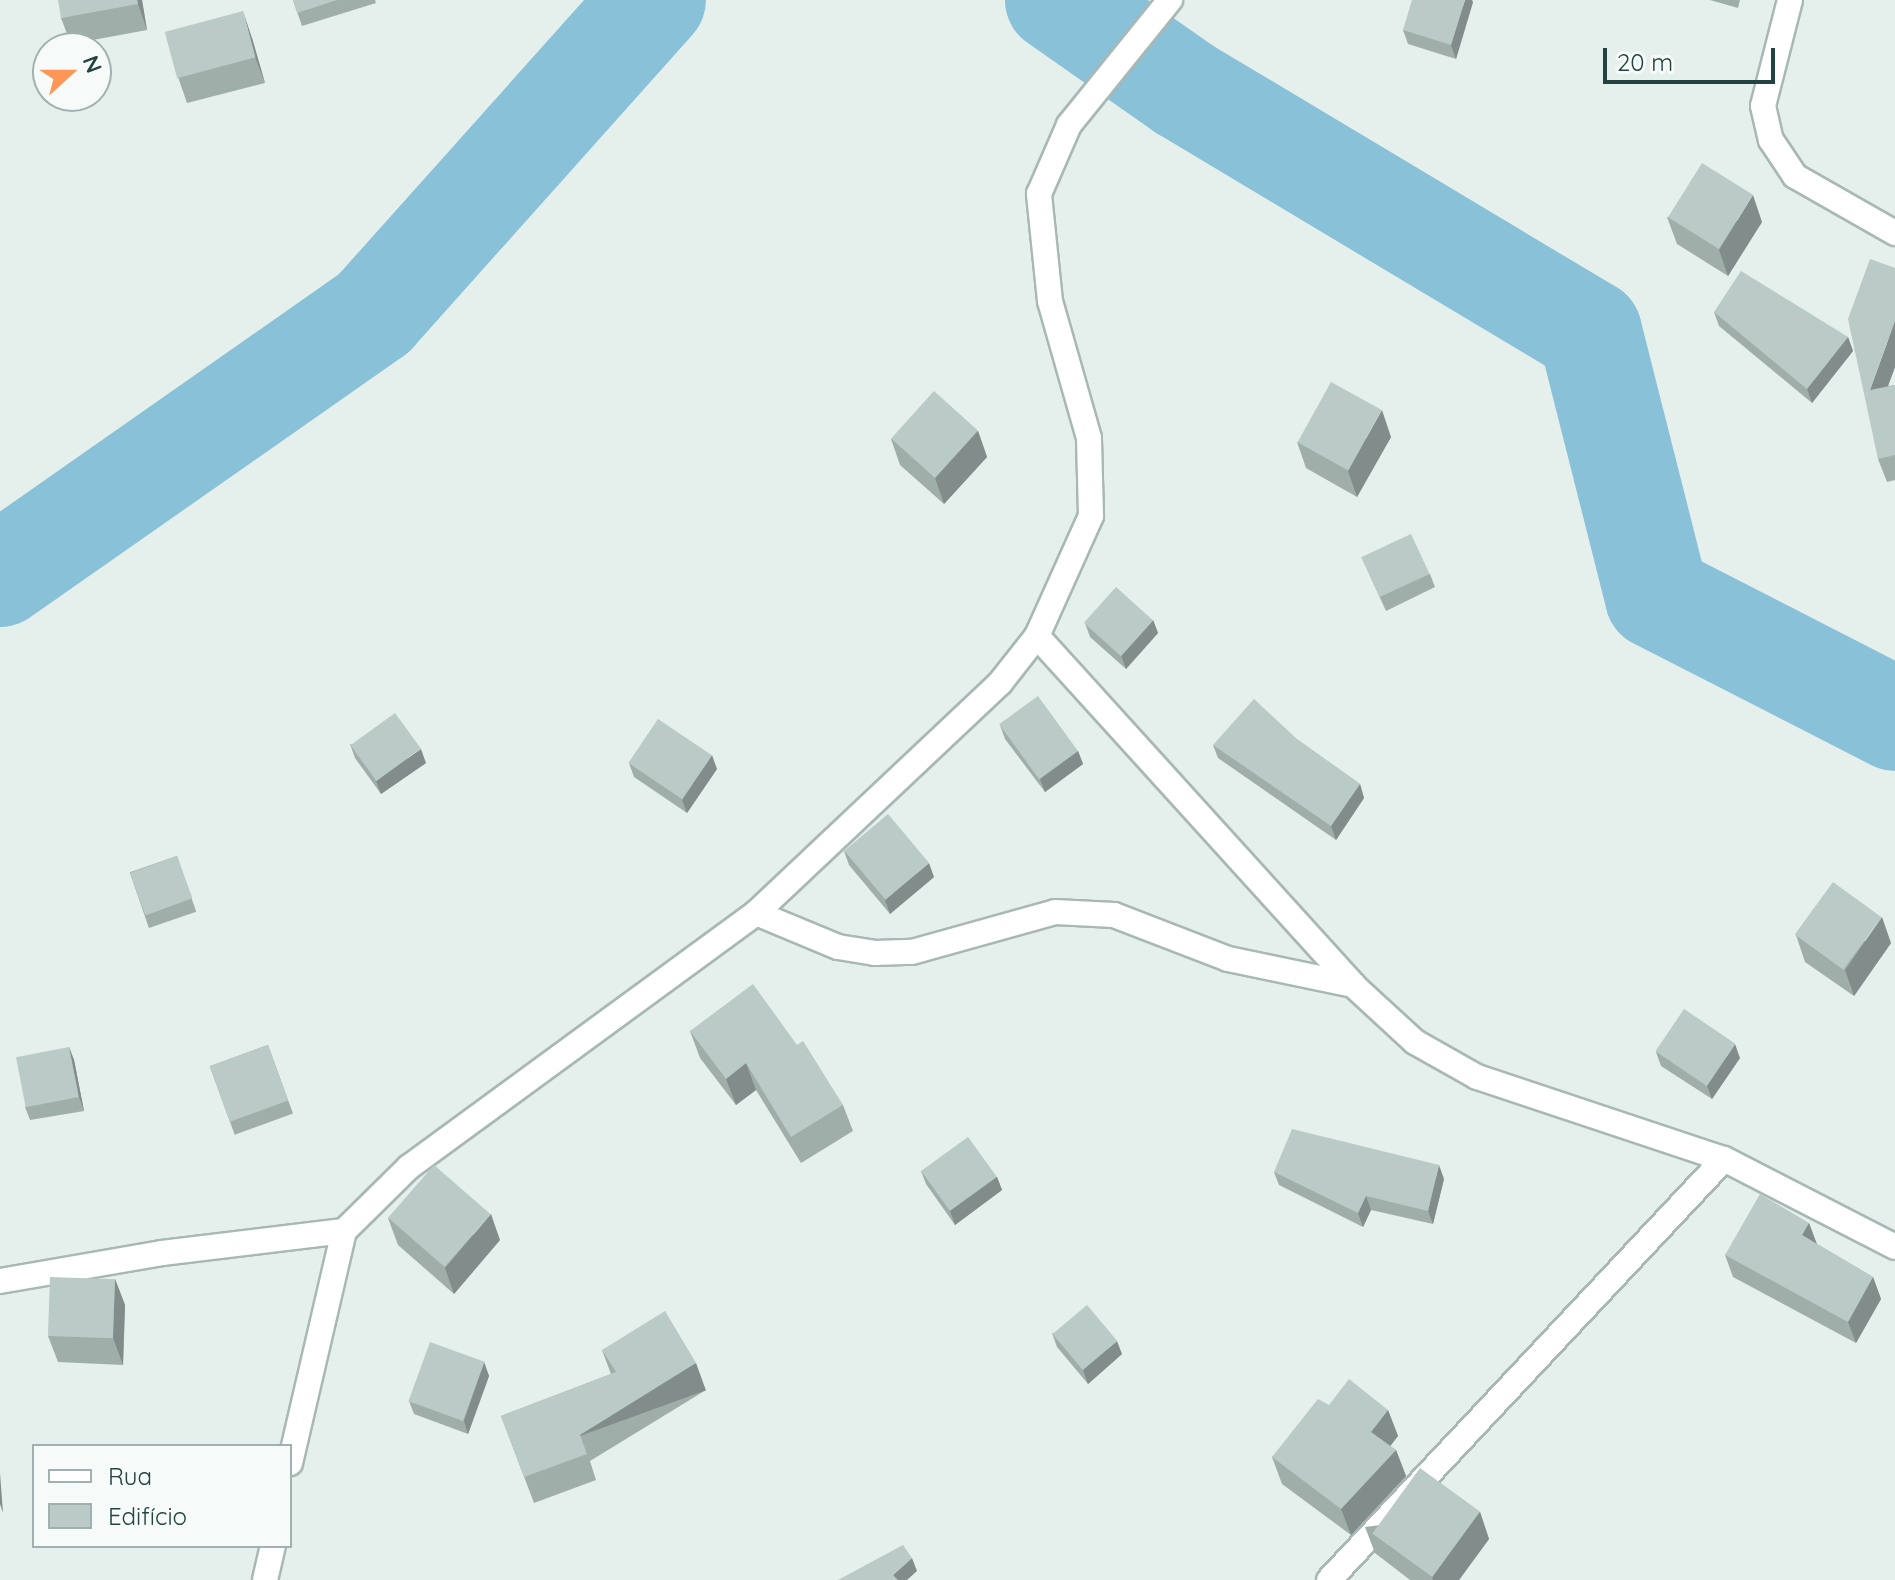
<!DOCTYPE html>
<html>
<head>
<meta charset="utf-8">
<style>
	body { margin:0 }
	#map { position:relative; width:1895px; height:1580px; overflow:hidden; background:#e5efec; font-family:Quicksand,sans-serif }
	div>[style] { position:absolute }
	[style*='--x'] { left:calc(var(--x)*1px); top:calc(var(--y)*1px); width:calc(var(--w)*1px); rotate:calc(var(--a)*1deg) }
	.river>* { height:104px; margin:-52px; padding:0 52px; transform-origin:52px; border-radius:52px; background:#89c1d8 }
	.roads { filter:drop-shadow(2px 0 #a7b8b5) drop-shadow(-2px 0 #a7b8b5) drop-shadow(0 2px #a7b8b5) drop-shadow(0 -2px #a7b8b5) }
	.street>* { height:24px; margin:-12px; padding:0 12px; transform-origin:12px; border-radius:12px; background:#fff }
	.wall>* { inset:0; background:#a0aeaa; transform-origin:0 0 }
	.shaded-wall>* { inset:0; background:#828d8b; transform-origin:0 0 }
	.building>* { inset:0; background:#bacac6; transform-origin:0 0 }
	span { translate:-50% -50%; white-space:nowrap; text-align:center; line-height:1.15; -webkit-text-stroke:6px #f6fbf9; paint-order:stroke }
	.legend { position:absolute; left:32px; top:1444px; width:260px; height:104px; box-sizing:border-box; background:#f6fbf9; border:2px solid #a1b1af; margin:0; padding:10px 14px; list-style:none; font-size:24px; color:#22433f }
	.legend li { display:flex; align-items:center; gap:16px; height:40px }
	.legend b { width:40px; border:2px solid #a1b1af }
	.north { position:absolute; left:32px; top:32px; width:80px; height:80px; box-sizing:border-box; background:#f6fbf9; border:2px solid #a1b1af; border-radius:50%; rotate:69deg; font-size:22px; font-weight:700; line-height:32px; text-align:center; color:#22433f }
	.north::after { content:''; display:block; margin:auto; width:28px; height:36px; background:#fd9656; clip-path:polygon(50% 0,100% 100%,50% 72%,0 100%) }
	.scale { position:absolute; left:1603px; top:48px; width:172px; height:36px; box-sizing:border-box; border:4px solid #22433f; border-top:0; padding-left:10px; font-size:24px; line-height:28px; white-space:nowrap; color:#22433f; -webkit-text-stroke:6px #f6fbf9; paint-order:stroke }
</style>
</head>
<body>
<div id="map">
	<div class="river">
		<div style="--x:1057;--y:0;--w:155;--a:35"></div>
		<div style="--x:1184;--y:89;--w:473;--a:30.9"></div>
		<div style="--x:1590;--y:332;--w:273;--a:75.8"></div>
		<div style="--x:1657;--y:597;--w:267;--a:27.1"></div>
		<div style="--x:0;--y:575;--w:457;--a:-35"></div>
		<div style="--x:374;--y:313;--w:420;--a:-48.2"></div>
	</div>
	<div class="roads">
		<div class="street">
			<div style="--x:1790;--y:0;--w:109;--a:104.3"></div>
			<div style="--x:1763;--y:106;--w:35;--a:77"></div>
			<div style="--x:1771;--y:140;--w:43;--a:56.3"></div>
			<div style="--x:1795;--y:176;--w:115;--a:29.7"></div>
			<div style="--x:1037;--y:636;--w:471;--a:47.8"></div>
			<div style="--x:1353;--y:985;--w:84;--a:42.6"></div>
			<div style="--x:1415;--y:1042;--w:71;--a:29.4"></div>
			<div style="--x:1477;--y:1077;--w:260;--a:18.4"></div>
			<div style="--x:1724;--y:1159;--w:192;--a:27.2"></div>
			<div style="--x:756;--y:913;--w:89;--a:22.5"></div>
			<div style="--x:838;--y:947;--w:37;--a:9"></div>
			<div style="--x:875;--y:953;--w:37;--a:-2"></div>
			<div style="--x:912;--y:952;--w:148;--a:-15.6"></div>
			<div style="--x:1055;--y:912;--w:59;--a:2.9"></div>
			<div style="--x:1114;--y:915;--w:122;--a:21.1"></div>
			<div style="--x:1228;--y:959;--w:128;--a:11.7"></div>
			<div style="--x:0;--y:1281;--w:164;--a:-9.8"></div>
			<div style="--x:162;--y:1253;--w:183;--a:-6.9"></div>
			<div style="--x:290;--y:1463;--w:238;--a:-76.9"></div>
			<div style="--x:344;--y:1231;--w:91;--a:-44.6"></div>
			<div style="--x:409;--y:1167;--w:430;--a:-36.2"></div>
			<div style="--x:756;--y:913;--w:335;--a:-43.3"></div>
			<div style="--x:1000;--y:683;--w:60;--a:-51.8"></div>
			<div style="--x:1037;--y:636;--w:132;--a:-65.8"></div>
			<div style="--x:1091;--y:516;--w:78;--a:-91.5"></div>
			<div style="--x:1089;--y:438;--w:142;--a:-105.9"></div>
			<div style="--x:1050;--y:301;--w:108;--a:-95.9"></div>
			<div style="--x:1039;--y:194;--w:75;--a:-66.5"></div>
			<div style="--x:1069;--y:125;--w:161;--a:-51.1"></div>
			<div style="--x:265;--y:1580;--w:35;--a:-77"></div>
			<div style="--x:1329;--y:1580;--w:577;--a:-46.82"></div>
		</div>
	</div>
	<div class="wall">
		<div style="clip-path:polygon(142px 0,147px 30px,71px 44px,61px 18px)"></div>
		<div style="clip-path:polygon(293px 0,375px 0,376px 3px,302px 26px)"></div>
		<div style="clip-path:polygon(1710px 0,1740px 0,1738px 8px)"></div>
		<div style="clip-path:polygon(1473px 2px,1456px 59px,1408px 44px,1403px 30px)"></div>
		<div style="clip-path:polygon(252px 38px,265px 83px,187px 103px,178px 77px)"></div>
		<div style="clip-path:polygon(1667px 217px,1762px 222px,1728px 276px,1677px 244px)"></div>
		<div style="clip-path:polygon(1895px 268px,1895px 367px,1888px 386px,1895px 385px,1895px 480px,1887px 482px,1878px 459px)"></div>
		<div style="clip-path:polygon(1714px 312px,1848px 337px,1853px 351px,1812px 403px,1719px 326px)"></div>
		<div style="clip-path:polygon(978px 431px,987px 457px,944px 504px,900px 465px,891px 439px)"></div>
		<div style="clip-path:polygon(1391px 437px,1357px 497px,1306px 468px,1297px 442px)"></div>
		<div style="clip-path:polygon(1362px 558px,1430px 574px,1435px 587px,1386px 611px)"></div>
		<div style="clip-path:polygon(1153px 620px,1158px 633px,1126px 669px,1090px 637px,1085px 623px)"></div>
		<div style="clip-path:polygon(1000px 725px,1078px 751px,1083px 764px,1045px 792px,1005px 739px)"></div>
		<div style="clip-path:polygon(1298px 740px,1360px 784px,1364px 798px,1336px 840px,1218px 758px,1213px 745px)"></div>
		<div style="clip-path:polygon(350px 744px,426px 763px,381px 794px,355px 758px)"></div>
		<div style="clip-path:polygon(629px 763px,717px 769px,687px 813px,634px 777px)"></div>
		<div style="clip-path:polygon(844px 851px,934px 877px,890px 914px,849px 865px)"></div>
		<div style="left:177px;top:856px;width:59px;height:50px;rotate:71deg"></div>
		<div style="clip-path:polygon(1796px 935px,1891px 943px,1854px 996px,1805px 962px)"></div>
		<div style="clip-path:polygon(690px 1031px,797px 1045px,843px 1105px,853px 1131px,801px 1163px,756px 1090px,736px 1105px,700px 1058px)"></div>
		<div style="left:268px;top:1045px;width:73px;height:62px;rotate:70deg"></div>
		<div style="clip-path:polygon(69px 1047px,74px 1060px,84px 1111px,30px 1120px,25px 1107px)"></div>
		<div style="clip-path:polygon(1656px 1052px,1740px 1058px,1712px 1099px,1661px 1066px)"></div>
		<div style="clip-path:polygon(921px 1171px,997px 1177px,1002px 1190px,955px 1225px,926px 1184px)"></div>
		<div style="clip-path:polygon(1274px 1172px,1444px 1179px,1433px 1224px,1371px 1210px,1363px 1227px,1279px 1185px)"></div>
		<div style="clip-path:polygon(388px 1218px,500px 1240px,454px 1294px,398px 1245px)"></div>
		<div style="clip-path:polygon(1809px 1223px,1817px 1244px,1873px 1277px,1881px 1299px,1856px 1343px,1733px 1277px,1725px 1255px)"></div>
		<div style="clip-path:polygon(115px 1279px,125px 1305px,123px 1365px,58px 1362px,48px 1336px)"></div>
		<div style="clip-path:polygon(1052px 1333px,1122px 1354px,1088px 1384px,1057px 1347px)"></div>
		<div style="clip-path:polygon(602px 1350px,706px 1390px,590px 1461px,596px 1480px,534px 1503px,501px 1416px,611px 1374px)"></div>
		<div style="clip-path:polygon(484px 1362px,489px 1376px,468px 1434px,414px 1414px,409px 1401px)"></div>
		<div style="clip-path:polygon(1329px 1405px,1388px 1410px,1398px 1436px,1390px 1446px,1396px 1450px,1406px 1476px,1351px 1535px,1282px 1484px,1272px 1457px)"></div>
		<div style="clip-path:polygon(1480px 1512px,1489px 1539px,1459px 1580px,1410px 1580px,1375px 1553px,1365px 1527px)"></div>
	</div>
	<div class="shaded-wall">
		<div style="clip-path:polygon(137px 0,142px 0,147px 30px,138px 4px)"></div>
		<div style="clip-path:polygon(1465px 0,1472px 0,1473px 2px,1456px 59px,1451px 45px)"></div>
		<div style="clip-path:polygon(243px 11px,252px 38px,265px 83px,255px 57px)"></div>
		<div style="clip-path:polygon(1753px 195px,1762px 222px,1728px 276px,1719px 250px)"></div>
		<div style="clip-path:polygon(1895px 321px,1895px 367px,1878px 413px,1870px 390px)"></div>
		<div style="clip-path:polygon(1848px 337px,1853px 351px,1812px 403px,1807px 389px)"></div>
		<div style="clip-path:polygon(1382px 410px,1391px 437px,1357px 497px,1348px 471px)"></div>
		<div style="clip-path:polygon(978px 431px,987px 457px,944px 504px,935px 478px)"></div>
		<div style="clip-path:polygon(1153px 620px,1158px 633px,1126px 669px,1121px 655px)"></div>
		<div style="clip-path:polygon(421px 749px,426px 763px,381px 794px,376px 781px)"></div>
		<div style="clip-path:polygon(1078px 751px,1083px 764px,1045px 792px,1040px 779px)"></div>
		<div style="clip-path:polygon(712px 755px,717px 769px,687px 813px,682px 800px)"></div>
		<div style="clip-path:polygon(1360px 784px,1364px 798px,1336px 840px,1331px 826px)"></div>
		<div style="clip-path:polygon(929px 863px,934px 877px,890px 914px,885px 900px)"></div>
		<div style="clip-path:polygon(1882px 917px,1891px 943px,1854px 996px,1845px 970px)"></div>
		<div style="clip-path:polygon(1735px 1044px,1740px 1058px,1712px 1099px,1707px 1086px)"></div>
		<div style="clip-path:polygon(69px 1047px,74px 1060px,84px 1111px,79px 1097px)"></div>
		<div style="clip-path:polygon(746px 1063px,756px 1090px,736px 1105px,726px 1079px)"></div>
		<div style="clip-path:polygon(1439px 1165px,1444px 1179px,1433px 1224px,1428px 1211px)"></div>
		<div style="clip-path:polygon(997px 1177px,1002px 1190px,955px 1225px,950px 1211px)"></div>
		<div style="clip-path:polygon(1366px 1196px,1371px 1210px,1363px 1227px,1358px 1213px)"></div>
		<div style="clip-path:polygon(491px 1214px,500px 1240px,454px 1294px,445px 1268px)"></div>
		<div style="clip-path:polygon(1809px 1223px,1817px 1245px,1802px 1235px)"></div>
		<div style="clip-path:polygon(1873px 1277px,1881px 1299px,1856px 1343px,1848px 1322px)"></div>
		<div style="clip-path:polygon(115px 1279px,125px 1305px,123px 1365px,113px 1338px)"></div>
		<div style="clip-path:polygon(1117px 1341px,1122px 1354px,1088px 1384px,1083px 1370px)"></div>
		<div style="clip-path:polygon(484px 1362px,489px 1376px,468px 1434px,464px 1421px)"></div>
		<div style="left:696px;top:1363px;width:29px;height:137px;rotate:70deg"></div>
		<div style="clip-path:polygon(1388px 1410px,1398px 1436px,1381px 1458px,1371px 1432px)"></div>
		<div style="clip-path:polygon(1396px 1450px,1406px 1476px,1351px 1535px,1341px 1509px)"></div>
		<div style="clip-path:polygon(0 1473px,3px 1513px,0 1504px)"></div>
		<div style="clip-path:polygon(1480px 1512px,1489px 1539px,1459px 1580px,1433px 1580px,1432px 1577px)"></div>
		<div style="clip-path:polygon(912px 1558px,917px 1571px,907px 1580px,895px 1580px,893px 1575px)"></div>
	</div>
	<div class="building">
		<div style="clip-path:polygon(58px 0,137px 0,138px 4px,61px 18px)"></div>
		<div style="clip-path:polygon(293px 0,337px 0,297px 13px)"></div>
		<div style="clip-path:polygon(1412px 0,1465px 0,1451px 45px,1403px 30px)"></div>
		<div style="left:243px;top:11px;width:48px;height:81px;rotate:75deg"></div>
		<div style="left:1702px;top:163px;width:60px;height:64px;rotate:32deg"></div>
		<div style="clip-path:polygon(1870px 259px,1895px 268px,1895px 321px,1870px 390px,1895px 385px,1895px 455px,1878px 459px,1848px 319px)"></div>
		<div style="clip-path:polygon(1741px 271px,1848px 337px,1807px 389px,1714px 312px)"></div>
		<div style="left:1331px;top:382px;width:58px;height:69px;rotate:29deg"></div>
		<div style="left:934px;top:391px;width:59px;height:64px;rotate:42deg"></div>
		<div style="left:1411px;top:534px;width:44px;height:55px;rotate:65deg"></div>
		<div style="left:1116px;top:587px;width:50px;height:48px;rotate:42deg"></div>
		<div style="left:1038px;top:696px;width:68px;height:48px;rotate:54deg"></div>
		<div style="clip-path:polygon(1254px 699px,1298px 740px,1360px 784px,1331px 826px,1213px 745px)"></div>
		<div style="left:395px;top:713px;width:44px;height:55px;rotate:54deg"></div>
		<div style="left:658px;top:719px;width:65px;height:53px;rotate:34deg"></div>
		<div style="left:888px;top:814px;width:64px;height:57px;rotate:50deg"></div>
		<div style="left:177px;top:856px;width:45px;height:50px;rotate:70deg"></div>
		<div style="left:1833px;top:882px;width:60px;height:65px;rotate:36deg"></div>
		<div style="clip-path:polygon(753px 984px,797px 1045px,803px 1041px,843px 1105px,791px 1137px,746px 1063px,726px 1079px,690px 1031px)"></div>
		<div style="left:1684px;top:1009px;width:62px;height:51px;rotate:34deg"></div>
		<div style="left:268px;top:1045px;width:59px;height:62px;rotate:70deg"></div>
		<div style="left:69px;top:1047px;width:51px;height:54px;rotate:79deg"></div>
		<div style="clip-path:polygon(1292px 1129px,1439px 1165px,1428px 1211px,1366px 1196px,1358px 1213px,1274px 1172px)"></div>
		<div style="left:968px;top:1137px;width:49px;height:58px;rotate:54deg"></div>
		<div style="left:434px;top:1165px;width:75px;height:70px;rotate:41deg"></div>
		<div style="clip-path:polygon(1760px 1194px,1809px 1223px,1802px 1235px,1873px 1277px,1848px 1322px,1725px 1255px)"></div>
		<div style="left:50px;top:1277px;width:65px;height:59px;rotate:2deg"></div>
		<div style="left:1087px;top:1305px;width:47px;height:45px;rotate:50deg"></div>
		<div style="clip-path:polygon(665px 1311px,696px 1363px,580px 1435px,587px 1454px,524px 1477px,501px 1416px,616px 1372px,602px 1350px)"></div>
		<div style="left:430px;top:1342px;width:58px;height:63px;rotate:20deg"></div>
		<div style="clip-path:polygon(1349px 1379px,1388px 1410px,1371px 1432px,1396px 1450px,1341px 1509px,1272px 1457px,1318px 1399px,1329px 1405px)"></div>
		<div style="left:1420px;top:1468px;width:74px;height:81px;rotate:36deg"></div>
		<div style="clip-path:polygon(903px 1545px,912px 1558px,893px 1575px,898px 1580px,838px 1580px)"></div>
	</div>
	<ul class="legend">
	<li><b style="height:10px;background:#fff"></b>Rua</li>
	<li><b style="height:22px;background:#bacac6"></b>Edifício</li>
	</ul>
	<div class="north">N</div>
	<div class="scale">20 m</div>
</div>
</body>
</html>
